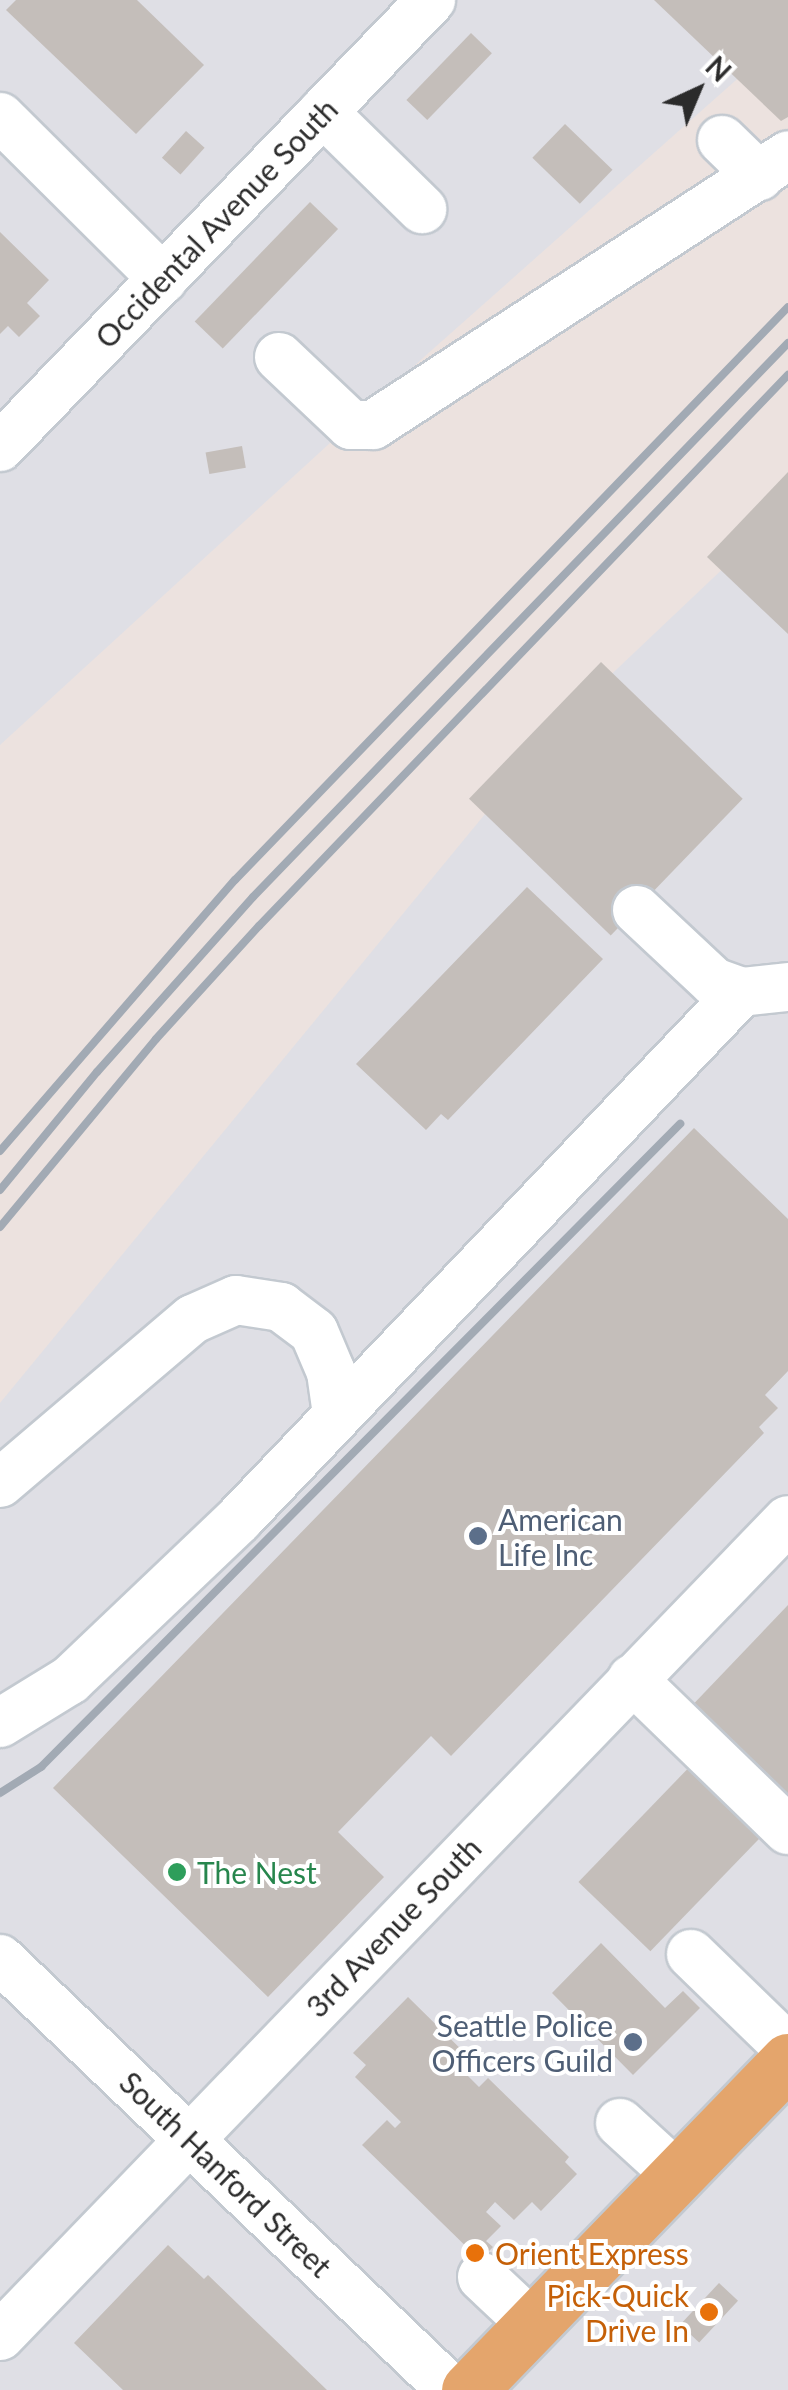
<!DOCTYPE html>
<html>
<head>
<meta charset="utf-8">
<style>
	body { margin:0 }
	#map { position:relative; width:788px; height:2390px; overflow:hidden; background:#ece2df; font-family:Lato,sans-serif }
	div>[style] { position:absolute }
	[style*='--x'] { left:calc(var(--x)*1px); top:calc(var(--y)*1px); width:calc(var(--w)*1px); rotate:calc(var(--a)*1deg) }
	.industrial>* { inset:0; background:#dfdfe5 }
	.building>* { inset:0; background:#c4beba; transform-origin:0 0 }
	.roads { filter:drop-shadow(2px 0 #c3c9d0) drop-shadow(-2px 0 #c3c9d0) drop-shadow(0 2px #c3c9d0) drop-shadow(0 -2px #c3c9d0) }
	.minor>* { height:48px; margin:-24px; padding:0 24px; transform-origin:24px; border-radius:24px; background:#fff }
	.major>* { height:55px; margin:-27.5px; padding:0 27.5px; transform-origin:27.5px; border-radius:27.5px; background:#e4a56c }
	.rail>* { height:8px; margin:-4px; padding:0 4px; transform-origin:4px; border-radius:4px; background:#a2aab4 }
	.dots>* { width:28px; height:28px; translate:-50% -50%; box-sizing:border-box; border:5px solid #fff; border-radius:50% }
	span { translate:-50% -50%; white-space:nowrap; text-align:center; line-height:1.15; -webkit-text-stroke:8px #fff; paint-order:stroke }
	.street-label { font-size:30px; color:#2b2b2b }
	.service-label { font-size:30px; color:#4e5e75 }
	.left { translate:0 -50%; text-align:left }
	.right { translate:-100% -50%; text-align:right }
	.leisure-label { font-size:30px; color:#27864d }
	.food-label { font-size:30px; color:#c56008 }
	.north { position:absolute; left:648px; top:40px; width:100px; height:100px; -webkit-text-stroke:8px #fff; paint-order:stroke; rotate:44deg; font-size:28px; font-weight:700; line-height:40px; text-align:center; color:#2b2b2b }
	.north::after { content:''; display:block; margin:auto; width:35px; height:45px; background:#2b2b2b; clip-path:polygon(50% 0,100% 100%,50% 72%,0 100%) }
</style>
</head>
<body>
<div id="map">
	<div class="industrial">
		<div style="clip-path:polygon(0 0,788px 0,788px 34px,424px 357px,0 745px)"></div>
		<div style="clip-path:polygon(788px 507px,788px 2390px,0 2390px,0 1403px,560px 723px)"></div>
	</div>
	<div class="building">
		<div style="clip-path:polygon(16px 0,137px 0,204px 65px,136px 134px,6px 10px)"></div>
		<div style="clip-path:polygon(654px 0,788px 0,788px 117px,781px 121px)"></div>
		<div style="left:471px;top:33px;width:29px;height:93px;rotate:44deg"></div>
		<div style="left:565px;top:124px;width:66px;height:47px;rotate:44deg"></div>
		<div style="left:186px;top:131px;width:25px;height:36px;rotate:42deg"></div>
		<div style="left:310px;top:202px;width:39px;height:166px;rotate:44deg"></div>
		<div style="clip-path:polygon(0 232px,49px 280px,27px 303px,40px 316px,19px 337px,8px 326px,0 334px)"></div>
		<div style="left:242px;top:446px;width:22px;height:37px;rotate:80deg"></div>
		<div style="clip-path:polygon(788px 472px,788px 634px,707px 557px)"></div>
		<div style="left:601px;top:662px;width:197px;height:190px;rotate:44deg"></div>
		<div style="clip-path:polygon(527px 887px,603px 959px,448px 1120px,441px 1114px,426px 1130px,356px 1064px)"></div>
		<div style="clip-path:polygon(694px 1128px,788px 1219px,788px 1371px,765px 1395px,778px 1408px,759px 1427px,764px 1433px,451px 1756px,431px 1736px,338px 1832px,384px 1877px,268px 1997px,53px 1788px)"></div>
		<div style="clip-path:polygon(788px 1605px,788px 1814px,683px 1715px)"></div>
		<div style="left:700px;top:1756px;width:100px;height:175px;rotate:44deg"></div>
		<div style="clip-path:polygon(601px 1943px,665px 2008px,683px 1991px,700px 2008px,633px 2075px,552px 1993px)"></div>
		<div style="clip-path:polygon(408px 1997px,477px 2065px,467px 2075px,479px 2087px,488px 2078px,569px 2157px,565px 2162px,577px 2174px,541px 2211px,532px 2202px,514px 2220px,495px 2202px,486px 2212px,501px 2226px,486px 2241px,493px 2247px,480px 2260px,362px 2145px,387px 2120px,395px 2128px,401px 2122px,355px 2077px,366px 2065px,353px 2053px)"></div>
		<div style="clip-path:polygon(168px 2245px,204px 2279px,208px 2275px,327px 2390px,123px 2390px,74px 2343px)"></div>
		<div style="left:719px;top:2283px;width:26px;height:57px;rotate:43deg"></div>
	</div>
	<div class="roads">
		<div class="minor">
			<div style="--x:323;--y:112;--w:139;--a:44.4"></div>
			<div style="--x:0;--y:117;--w:230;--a:44.8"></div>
			<div style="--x:722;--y:140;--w:52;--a:44.2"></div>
			<div style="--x:279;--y:357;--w:99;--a:43.4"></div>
			<div style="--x:351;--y:425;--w:22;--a:0"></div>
			<div style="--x:373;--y:425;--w:495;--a:-33"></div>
			<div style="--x:0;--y:447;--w:621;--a:-46.04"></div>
			<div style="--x:637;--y:910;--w:105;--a:43.1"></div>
			<div style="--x:714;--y:982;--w:29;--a:20"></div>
			<div style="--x:741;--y:992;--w:47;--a:-6.1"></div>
			<div style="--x:0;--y:1483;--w:253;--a:-40.4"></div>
			<div style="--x:193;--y:1319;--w:47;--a:-23.8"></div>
			<div style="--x:236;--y:1300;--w:46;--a:8.8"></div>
			<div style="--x:281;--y:1307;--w:41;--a:37.1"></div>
			<div style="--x:314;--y:1332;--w:43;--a:67"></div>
			<div style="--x:331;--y:1372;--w:42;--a:81.9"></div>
			<div style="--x:632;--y:1679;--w:217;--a:44.1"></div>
			<div style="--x:0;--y:1723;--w:82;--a:-31.6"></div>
			<div style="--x:70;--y:1680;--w:233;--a:-43.6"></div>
			<div style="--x:239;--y:1519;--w:728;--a:-46.39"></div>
			<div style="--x:691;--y:1954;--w:135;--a:44.1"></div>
			<div style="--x:0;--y:1959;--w:624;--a:43.7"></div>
			<div style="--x:620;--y:2123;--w:77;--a:42.4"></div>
			<div style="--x:482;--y:2277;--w:69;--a:43.2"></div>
			<div style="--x:0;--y:2336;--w:1134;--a:-46"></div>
		</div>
		<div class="major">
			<div style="--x:469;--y:2390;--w:458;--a:-45.9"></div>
		</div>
	</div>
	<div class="rail">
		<div style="--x:0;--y:1151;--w:359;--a:-49.1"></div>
		<div style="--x:235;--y:880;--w:796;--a:-46.02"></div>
		<div style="--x:0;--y:1190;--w:153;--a:-50.6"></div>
		<div style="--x:97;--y:1072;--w:234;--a:-48.3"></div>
		<div style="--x:253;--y:897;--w:770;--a:-46"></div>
		<div style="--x:0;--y:1227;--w:244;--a:-50.3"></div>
		<div style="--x:156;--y:1039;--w:153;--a:-47.7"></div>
		<div style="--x:259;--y:926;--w:764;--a:-46.17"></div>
		<div style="--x:0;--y:1793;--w:49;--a:-32.4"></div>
		<div style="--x:41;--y:1767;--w:907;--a:-45.18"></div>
	</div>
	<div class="dots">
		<div style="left:478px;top:1536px;background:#5c6f8a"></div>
		<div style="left:177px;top:1872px;background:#2e9e5b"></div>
		<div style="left:633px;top:2042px;background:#5c6f8a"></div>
		<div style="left:475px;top:2253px;background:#e8710a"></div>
		<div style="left:709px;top:2312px;background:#e8710a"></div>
	</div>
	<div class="street-label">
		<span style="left:216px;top:223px;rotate:-46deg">Occidental Avenue South</span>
		<span style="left:393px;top:1927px;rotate:-46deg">3rd Avenue South</span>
		<span style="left:226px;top:2174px;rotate:44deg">South Hanford Street</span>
	</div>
	<div class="service-label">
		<span class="left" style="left:498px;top:1536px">American<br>Life Inc</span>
		<span class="right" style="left:613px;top:2042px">Seattle Police<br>Officers Guild</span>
	</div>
	<div class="leisure-label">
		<span class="left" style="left:197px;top:1872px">The Nest</span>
	</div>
	<div class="food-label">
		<span class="left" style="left:495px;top:2253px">Orient Express</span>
		<span class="right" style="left:689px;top:2312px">Pick-Quick<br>Drive In</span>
	</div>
	<div class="north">N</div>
</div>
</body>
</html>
